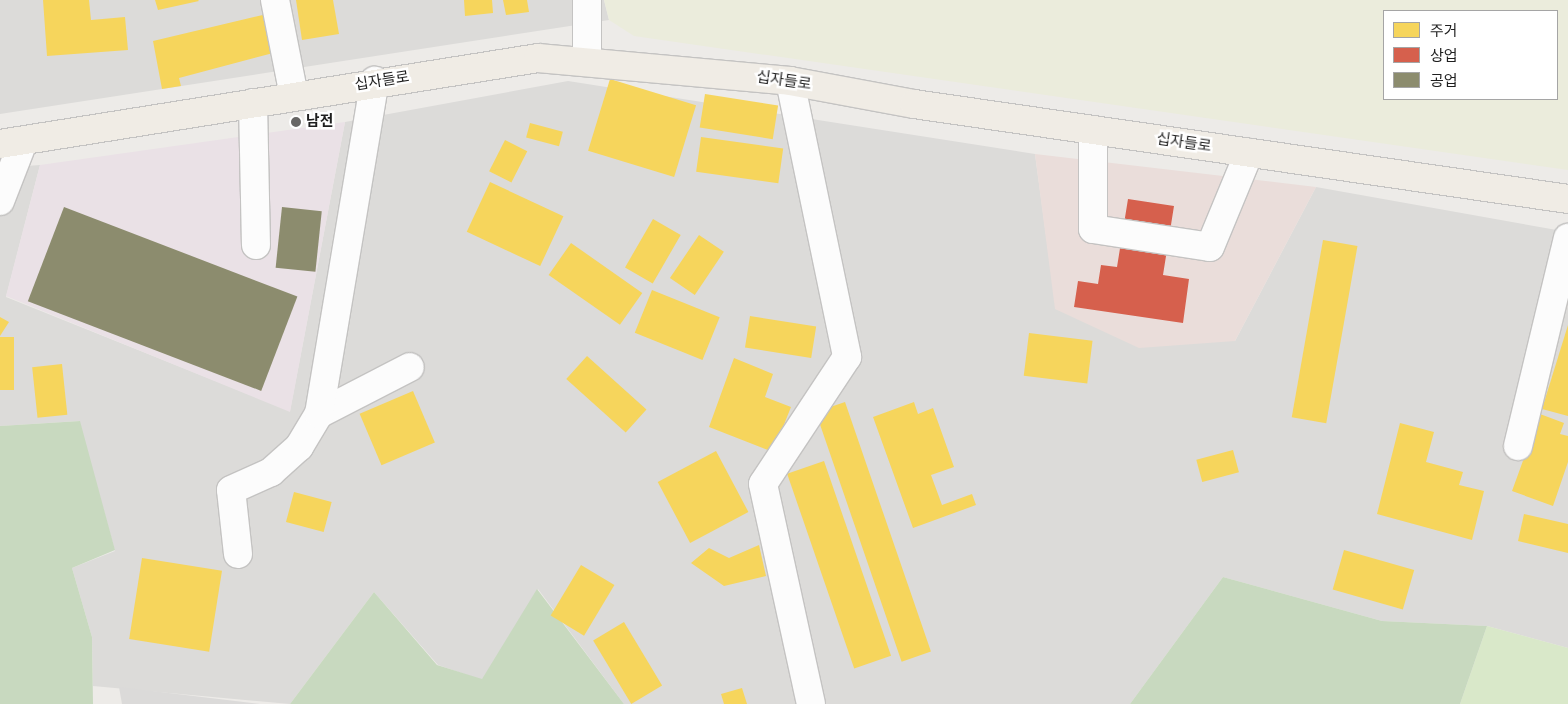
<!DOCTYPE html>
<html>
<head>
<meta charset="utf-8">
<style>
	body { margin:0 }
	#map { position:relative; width:1568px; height:704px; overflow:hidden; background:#edebe8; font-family:Karla,"Noto Sans KR",sans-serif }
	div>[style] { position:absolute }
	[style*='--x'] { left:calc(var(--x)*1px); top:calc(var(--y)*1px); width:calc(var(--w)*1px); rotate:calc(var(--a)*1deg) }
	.residential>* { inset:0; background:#dcdbd9 }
	.commercial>* { inset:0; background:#eaddda }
	.industrial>* { inset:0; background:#eae1e6 }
	.religious>* { inset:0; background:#dbdad9 }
	.farmland>* { inset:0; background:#ebecdc }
	.grass>* { inset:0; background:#d9e8c9 }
	.forest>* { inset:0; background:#c8d9bf }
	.homes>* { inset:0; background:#f6d55c; transform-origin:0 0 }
	.shops>* { inset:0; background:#d6604d }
	.industry>* { inset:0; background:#8c8c6e; transform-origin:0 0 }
	.roads { filter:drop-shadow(1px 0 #c4c3c2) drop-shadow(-1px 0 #c4c3c2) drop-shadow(0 1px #c4c3c2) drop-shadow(0 -1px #c4c3c2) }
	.minor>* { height:28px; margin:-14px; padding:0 14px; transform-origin:14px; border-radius:14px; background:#fcfcfc }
	.major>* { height:28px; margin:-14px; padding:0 14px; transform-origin:14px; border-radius:14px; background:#f0ece5 }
	.dots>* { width:14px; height:14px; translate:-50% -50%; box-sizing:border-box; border:2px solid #fff; border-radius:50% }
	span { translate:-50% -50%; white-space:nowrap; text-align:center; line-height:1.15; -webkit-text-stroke:5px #fff; paint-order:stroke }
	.street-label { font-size:15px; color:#1f1f1f }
	.poi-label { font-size:15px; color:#1f1f1f; font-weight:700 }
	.left { translate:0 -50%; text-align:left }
	.legend { position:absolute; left:1383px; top:10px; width:175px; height:90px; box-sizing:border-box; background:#fff; border:1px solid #a5a5a5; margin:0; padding:6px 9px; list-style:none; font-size:15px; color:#1f1f1f }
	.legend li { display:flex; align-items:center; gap:10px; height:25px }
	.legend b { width:25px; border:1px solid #a5a5a5 }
</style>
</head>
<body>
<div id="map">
	<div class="residential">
		<div style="clip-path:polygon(0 0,604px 0,609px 20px,0 114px)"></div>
		<div style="clip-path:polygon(568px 81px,1035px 154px,1056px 309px,1235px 341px,1316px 187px,1568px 232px,1568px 648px,1487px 626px,1382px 621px,1223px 577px,1130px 704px,624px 704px,538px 589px,482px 680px,438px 665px,374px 592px,290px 704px,93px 686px,92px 637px,72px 568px,115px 551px,79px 421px,0 426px,0 168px,40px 165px,6px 297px,290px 411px,345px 122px)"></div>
	</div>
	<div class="commercial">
		<div style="clip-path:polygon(1035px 154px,1316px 187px,1235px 341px,1139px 348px,1055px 309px)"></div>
	</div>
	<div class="industrial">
		<div style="clip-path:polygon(345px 122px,290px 412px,6px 296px,40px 165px)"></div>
	</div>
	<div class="religious">
		<div style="clip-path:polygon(119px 687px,260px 704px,122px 704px)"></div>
	</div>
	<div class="farmland">
		<div style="clip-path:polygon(evenodd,604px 0,1568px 0,1568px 170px,634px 36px,609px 20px,604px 0,1384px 11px,1557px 11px,1557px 99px,1384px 99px,1384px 11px)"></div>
	</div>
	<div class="grass">
		<div style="clip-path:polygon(1487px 626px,1568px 648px,1568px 704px,1460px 704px)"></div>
	</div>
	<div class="forest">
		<div style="clip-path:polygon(80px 421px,115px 550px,72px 568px,92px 637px,93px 704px,0 704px,0 426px)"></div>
		<div style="clip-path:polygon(1223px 577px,1382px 621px,1487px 626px,1460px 704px,1130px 704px)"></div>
		<div style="clip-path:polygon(537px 589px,624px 704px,290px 704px,374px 592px,437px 665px,482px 679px)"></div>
	</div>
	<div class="homes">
		<div style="clip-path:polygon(43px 0,89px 0,91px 20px,125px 17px,128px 50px,47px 56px)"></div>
		<div style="clip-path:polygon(155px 0,198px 0,199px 1px,158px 10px)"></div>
		<div style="clip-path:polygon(296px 0,333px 0,339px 34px,302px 40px)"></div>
		<div style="clip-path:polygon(464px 0,492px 0,493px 13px,465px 16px)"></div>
		<div style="clip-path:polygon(503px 0,527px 0,529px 12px,506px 15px)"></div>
		<div style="clip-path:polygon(267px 14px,277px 52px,179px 78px,181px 86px,162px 89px,153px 41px)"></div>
		<div style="left:610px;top:79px;width:90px;height:75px;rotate:17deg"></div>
		<div style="left:705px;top:94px;width:74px;height:34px;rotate:9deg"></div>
		<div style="left:530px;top:123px;width:34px;height:15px;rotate:15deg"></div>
		<div style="left:701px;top:137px;width:83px;height:35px;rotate:8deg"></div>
		<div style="left:505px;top:140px;width:25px;height:35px;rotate:27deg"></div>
		<div style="left:490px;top:182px;width:81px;height:55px;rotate:25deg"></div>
		<div style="left:653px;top:219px;width:32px;height:56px;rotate:30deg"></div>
		<div style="left:699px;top:235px;width:30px;height:52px;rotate:34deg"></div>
		<div style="left:1323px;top:240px;width:35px;height:180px;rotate:10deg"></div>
		<div style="left:571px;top:243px;width:87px;height:39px;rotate:35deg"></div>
		<div style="left:652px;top:290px;width:73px;height:46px;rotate:22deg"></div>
		<div style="left:750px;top:316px;width:67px;height:32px;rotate:9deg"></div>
		<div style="clip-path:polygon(0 317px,9px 322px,0 336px)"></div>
		<div style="clip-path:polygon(1568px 325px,1568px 416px,1542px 409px)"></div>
		<div style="left:1029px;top:333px;width:64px;height:43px;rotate:7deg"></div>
		<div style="left:0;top:337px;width:14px;height:53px"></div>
		<div style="left:587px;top:356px;width:80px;height:31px;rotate:42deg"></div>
		<div style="clip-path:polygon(734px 358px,773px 374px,765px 397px,791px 407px,773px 452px,709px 427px)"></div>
		<div style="left:62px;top:364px;width:51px;height:30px;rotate:84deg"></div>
		<div style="left:413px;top:391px;width:56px;height:58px;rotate:67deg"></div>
		<div style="left:845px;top:402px;width:264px;height:31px;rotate:71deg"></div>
		<div style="clip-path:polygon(914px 402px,918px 414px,933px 408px,954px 467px,931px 475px,942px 505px,972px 494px,976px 505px,913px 528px,873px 417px)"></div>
		<div style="clip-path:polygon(1540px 414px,1564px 423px,1560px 434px,1568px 436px,1568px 462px,1553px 506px,1512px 491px)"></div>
		<div style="clip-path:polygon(1400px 423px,1434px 432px,1426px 462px,1463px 472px,1459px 485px,1484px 491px,1472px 540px,1377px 514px)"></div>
		<div style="left:1233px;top:450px;width:23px;height:38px;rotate:75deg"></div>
		<div style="left:716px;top:451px;width:69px;height:66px;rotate:62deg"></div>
		<div style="left:824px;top:461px;width:206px;height:39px;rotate:71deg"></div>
		<div style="left:294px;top:492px;width:39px;height:31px;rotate:15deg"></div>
		<div style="clip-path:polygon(1524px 514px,1568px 524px,1568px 553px,1518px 541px)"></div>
		<div style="clip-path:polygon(759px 545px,766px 576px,724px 586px,691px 563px,709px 548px,729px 558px)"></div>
		<div style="left:1344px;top:550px;width:73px;height:41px;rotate:16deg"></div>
		<div style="left:142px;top:558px;width:81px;height:82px;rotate:9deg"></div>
		<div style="left:581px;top:565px;width:39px;height:59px;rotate:31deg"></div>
		<div style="left:624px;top:622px;width:74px;height:36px;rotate:59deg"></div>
		<div style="clip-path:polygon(742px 688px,747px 704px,724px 704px,721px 694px)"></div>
	</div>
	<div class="shops">
		<div style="clip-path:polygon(1128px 199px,1174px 206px,1163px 275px,1189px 279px,1183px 323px,1074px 307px,1078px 281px,1098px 284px,1101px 265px,1117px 267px)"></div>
	</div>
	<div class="industry">
		<div style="left:64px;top:207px;width:250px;height:101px;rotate:21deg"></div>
		<div style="left:282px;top:207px;width:40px;height:61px;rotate:6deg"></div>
	</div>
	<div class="roads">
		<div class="minor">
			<div style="--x:275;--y:0;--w:98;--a:78.8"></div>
			<div style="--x:587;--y:0;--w:60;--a:90"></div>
			<div style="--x:790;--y:81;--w:282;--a:78.3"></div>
			<div style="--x:847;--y:357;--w:152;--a:123.5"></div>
			<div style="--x:763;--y:484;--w:225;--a:77.7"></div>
			<div style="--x:253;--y:103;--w:142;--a:88.8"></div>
			<div style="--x:1093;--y:130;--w:99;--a:90"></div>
			<div style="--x:1093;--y:229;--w:118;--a:8.7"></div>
			<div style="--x:1210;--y:247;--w:102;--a:-67.5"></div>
			<div style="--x:0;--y:201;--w:63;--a:-68.7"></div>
			<div style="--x:319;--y:414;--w:102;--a:-27.3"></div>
			<div style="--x:1518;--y:446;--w:214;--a:-76.5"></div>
			<div style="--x:238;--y:554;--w:64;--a:-96.2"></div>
			<div style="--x:231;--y:490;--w:44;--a:-24.2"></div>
			<div style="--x:271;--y:472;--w:38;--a:-42"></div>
			<div style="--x:299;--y:447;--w:39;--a:-59"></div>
			<div style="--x:319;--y:414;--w:338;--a:-80.5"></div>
		</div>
		<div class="major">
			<div style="--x:0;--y:144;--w:545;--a:-9.08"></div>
			<div style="--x:538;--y:58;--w:253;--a:5.2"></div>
			<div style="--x:790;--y:81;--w:126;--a:10.5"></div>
			<div style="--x:914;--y:104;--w:661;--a:8.26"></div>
		</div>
	</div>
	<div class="dots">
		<div style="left:296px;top:122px;background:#676665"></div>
	</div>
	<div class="street-label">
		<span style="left:382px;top:81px;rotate:-9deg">십자들로</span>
		<span style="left:784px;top:81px;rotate:8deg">십자들로</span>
		<span style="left:1184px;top:143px;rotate:8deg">십자들로</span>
	</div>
	<div class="poi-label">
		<span class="left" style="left:306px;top:122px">남전</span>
	</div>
	<ul class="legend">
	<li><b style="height:14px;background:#f6d55c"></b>주거</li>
	<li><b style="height:14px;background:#d6604d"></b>상업</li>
	<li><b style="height:14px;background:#8c8c6e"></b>공업</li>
	</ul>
</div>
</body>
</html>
